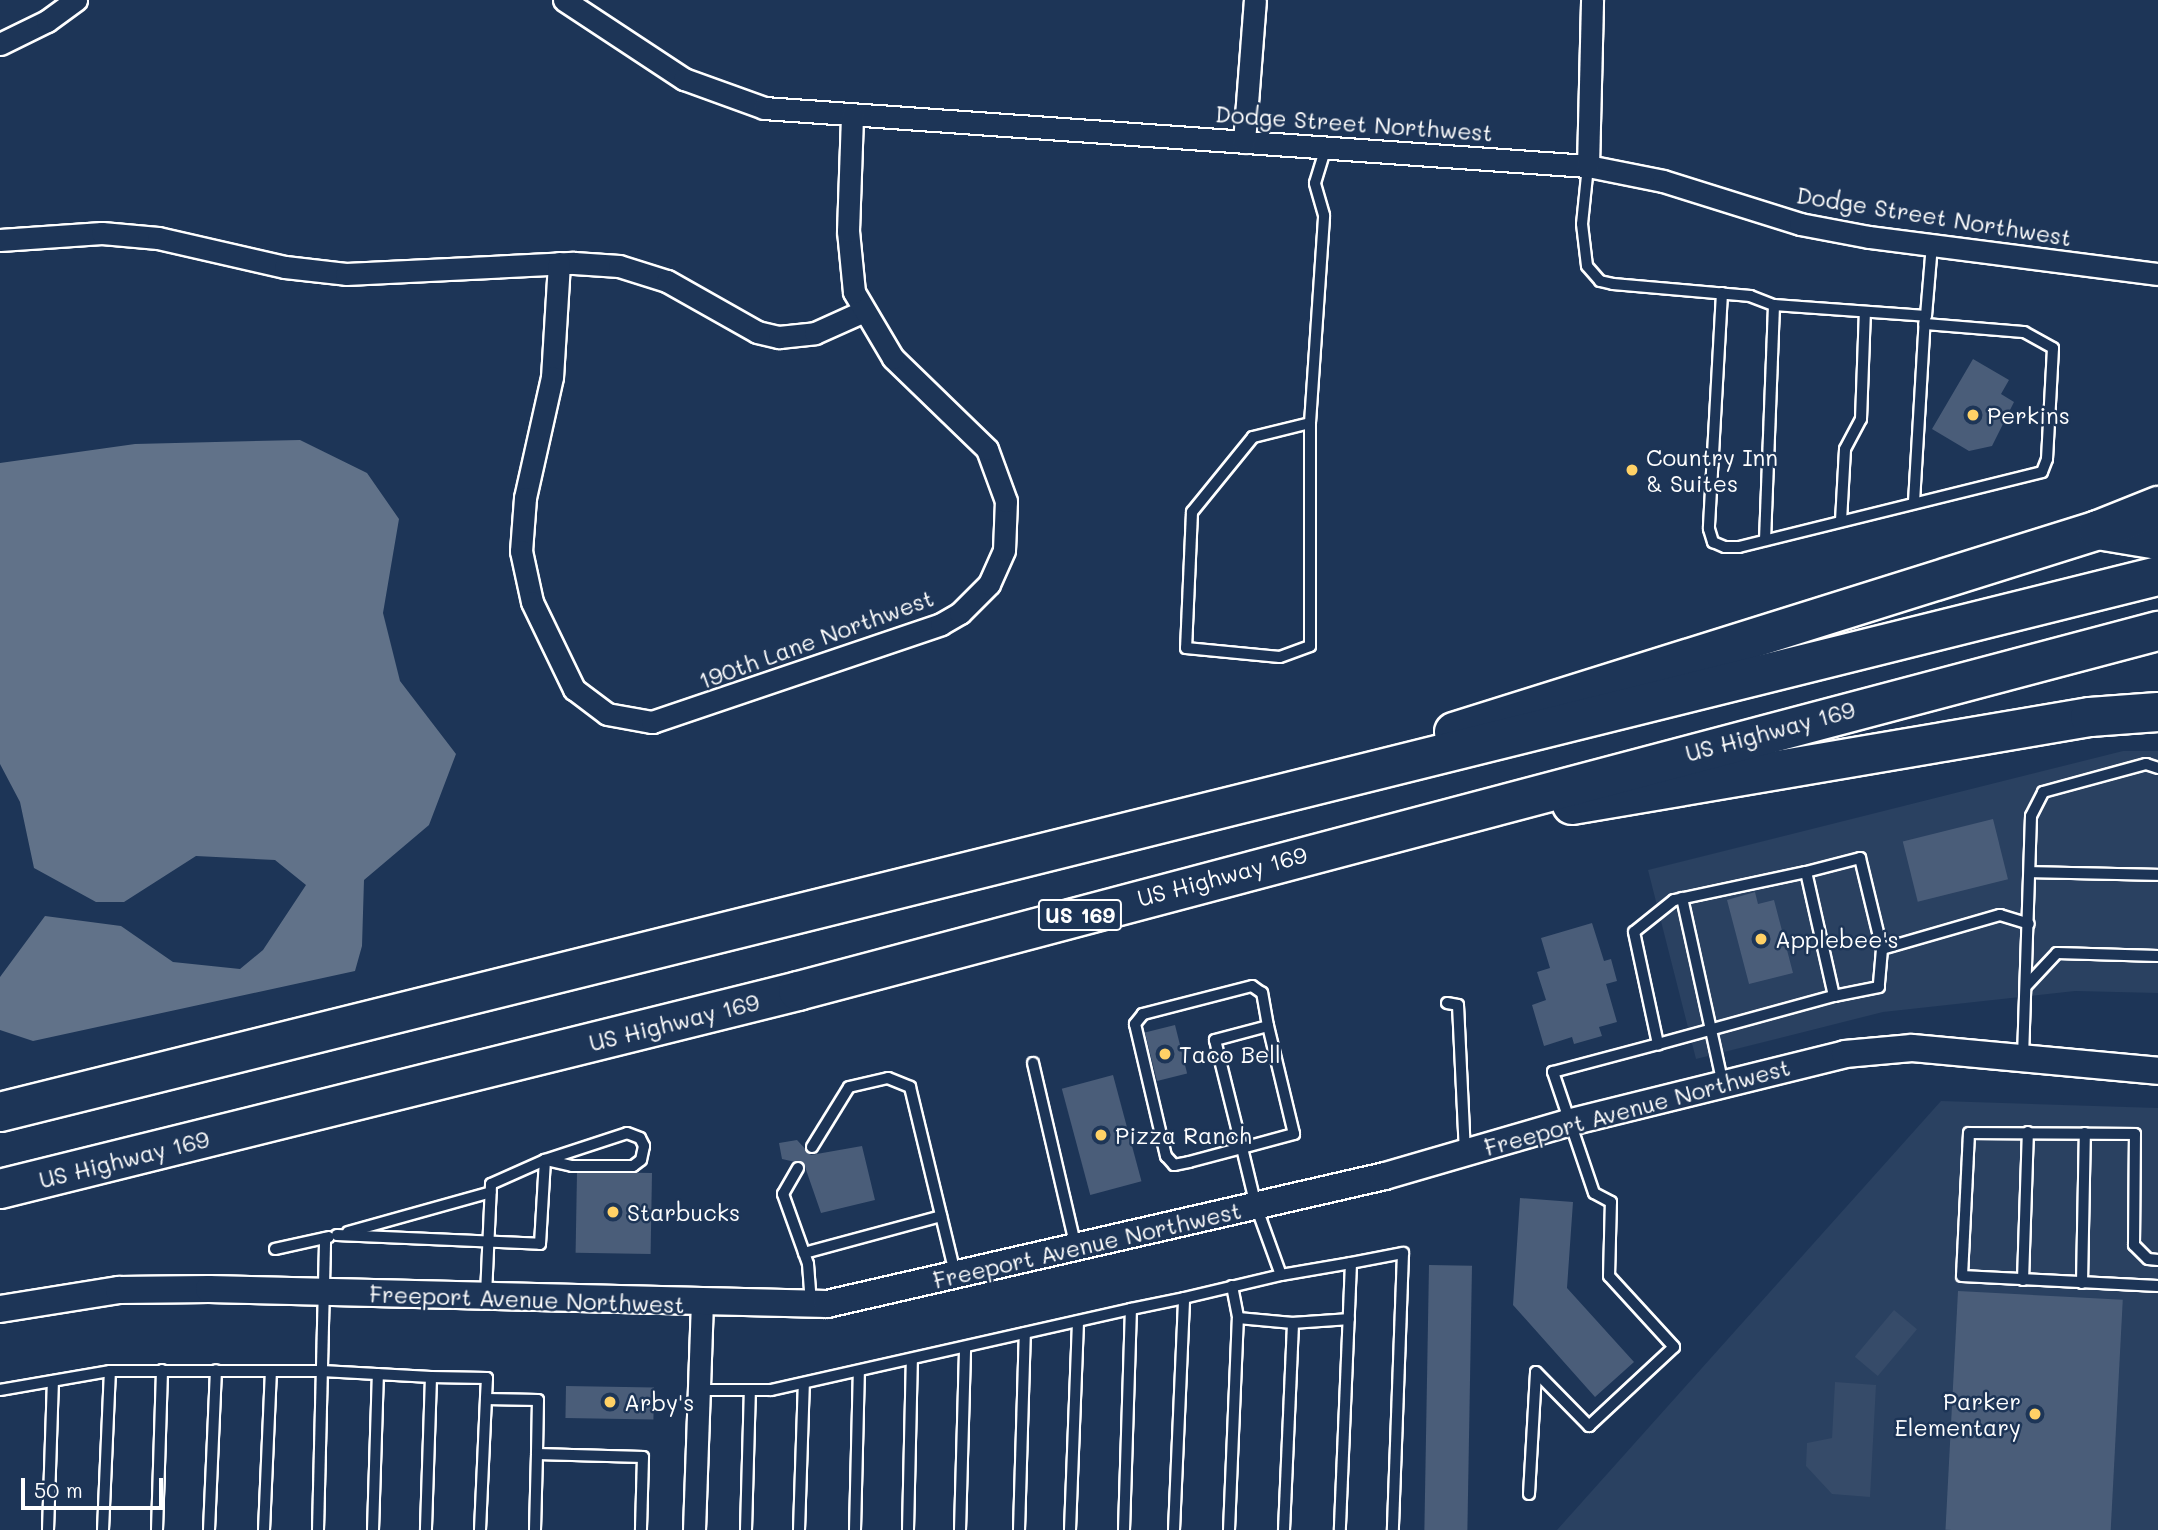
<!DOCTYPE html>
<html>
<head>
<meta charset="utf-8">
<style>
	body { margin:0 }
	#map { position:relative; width:2158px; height:1530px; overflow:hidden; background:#1d3557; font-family:Mali,sans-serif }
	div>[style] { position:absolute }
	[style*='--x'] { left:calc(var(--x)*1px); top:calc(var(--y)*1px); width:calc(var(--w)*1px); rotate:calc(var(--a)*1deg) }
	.built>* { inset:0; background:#2a4161 }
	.green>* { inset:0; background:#364b69; transform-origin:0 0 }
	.water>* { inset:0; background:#617289 }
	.building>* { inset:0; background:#4a5d79; transform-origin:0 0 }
	.roads { filter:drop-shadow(2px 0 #fff) drop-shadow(-2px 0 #fff) drop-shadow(0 2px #fff) drop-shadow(0 -2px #fff) }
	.service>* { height:10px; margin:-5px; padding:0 5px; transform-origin:5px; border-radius:5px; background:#1d3557 }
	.minor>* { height:21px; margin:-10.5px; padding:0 10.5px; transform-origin:10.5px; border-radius:10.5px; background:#1d3557 }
	.tertiary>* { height:26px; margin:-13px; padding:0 13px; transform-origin:13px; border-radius:13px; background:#1d3557 }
	.motorway>* { height:38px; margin:-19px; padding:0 19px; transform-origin:19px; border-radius:19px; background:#1d3557 }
	.dots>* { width:19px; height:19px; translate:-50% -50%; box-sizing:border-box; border:4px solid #1d3557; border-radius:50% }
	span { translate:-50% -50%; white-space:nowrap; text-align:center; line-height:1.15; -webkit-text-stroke:5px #1d3557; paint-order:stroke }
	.shield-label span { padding:2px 5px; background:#1d3557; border:2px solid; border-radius:5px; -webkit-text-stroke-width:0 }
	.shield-label { font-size:21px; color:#fff; font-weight:700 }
	.street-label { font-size:23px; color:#fff }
	.poi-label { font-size:23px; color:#fff }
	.left { translate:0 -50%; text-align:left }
	.right { translate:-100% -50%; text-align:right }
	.scale { position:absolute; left:21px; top:1478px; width:142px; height:32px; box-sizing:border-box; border:4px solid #fff; border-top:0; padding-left:9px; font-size:21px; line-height:24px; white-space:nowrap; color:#fff; -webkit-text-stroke:5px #1d3557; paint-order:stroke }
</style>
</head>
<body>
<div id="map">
	<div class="built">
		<div style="clip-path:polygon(2123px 751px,2158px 751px,2158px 993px,2075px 991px,1883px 1012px,1696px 1059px,1648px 870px)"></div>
		<div style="clip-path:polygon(1941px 1101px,2158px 1108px,2158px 1530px,1557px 1530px)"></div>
	</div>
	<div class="green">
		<div style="left:1894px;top:1310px;width:30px;height:61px;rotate:40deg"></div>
		<div style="clip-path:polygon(1835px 1382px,1876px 1385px,1870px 1497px,1832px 1494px,1806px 1466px,1807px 1443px,1832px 1438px)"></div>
	</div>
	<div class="water">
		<div style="clip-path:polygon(300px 440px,367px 473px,399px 519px,383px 613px,400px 681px,456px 754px,429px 825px,364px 880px,362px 946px,355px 971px,33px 1041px,0 1030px,0 977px,45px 916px,121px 926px,173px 962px,240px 969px,263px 950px,306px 885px,275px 860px,196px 856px,124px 902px,96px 902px,34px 868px,20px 802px,0 764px,0 463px,135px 444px)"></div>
	</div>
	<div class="building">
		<div style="clip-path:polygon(1973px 359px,2009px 380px,2001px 394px,2014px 402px,1992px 446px,1969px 451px,1932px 429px)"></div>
		<div style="left:1993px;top:819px;width:62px;height:93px;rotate:76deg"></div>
		<div style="clip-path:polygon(1755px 892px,1758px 904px,1774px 900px,1793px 973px,1749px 984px,1727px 900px)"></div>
		<div style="clip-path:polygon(1592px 923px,1604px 961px,1611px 959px,1617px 981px,1606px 984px,1617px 1022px,1599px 1027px,1602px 1036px,1574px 1044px,1572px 1037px,1544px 1046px,1532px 1005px,1546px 1000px,1537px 972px,1550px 968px,1541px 938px)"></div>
		<div style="left:1175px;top:1025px;width:50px;height:31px;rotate:76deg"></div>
		<div style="left:1113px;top:1075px;width:110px;height:53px;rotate:75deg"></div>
		<div style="clip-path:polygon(797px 1140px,811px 1155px,862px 1146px,875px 1200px,821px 1213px,804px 1164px,782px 1159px,779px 1143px)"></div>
		<div style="left:652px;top:1173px;width:81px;height:75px;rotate:91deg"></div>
		<div style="clip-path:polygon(1520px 1198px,1573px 1202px,1567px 1288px,1634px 1362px,1595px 1397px,1513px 1305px)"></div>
		<div style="left:1429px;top:1265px;width:43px;height:265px;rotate:1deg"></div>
		<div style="left:1958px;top:1291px;width:165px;height:239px;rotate:3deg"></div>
		<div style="left:566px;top:1386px;width:88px;height:32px;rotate:1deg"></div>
	</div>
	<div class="roads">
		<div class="service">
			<div style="--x:1588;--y:166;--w:58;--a:95.9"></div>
			<div style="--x:1582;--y:224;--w:42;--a:83.2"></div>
			<div style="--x:1587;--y:266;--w:20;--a:49"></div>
			<div style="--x:1600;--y:281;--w:13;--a:13"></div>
			<div style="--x:1613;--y:284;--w:138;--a:5"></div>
			<div style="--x:1750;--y:296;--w:26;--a:21"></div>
			<div style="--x:1774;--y:305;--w:152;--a:4.1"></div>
			<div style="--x:1926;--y:316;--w:71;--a:-85.2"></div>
			<div style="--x:1722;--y:293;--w:236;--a:93.2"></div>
			<div style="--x:1709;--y:529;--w:14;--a:73"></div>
			<div style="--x:1713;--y:542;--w:13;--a:23"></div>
			<div style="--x:1725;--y:547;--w:14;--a:0"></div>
			<div style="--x:1739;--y:547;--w:312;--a:-13.9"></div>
			<div style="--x:2042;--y:472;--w:14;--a:-69"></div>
			<div style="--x:2047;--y:459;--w:111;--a:-86.9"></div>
			<div style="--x:2053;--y:348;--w:33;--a:-151"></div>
			<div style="--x:2024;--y:332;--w:100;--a:-175.4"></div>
			<div style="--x:1310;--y:423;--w:59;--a:166.2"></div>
			<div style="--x:1253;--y:437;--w:97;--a:129.1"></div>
			<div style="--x:1192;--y:512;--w:136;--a:92.5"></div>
			<div style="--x:1186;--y:648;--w:94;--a:5.5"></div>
			<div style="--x:1280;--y:657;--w:32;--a:-20"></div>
			<div style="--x:1310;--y:646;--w:223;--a:-90"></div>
			<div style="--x:1310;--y:423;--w:208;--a:-86.1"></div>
			<div style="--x:1324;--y:215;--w:33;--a:-106"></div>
			<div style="--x:1315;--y:183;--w:37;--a:-73"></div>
			<div style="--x:1914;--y:502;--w:183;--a:-86.6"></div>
			<div style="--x:1841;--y:521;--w:72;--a:-86.8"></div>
			<div style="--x:1845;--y:449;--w:34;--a:-62"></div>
			<div style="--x:1861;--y:419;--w:107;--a:-87.9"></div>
			<div style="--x:1765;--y:540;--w:235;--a:-87.8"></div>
			<div style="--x:1806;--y:872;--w:135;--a:168"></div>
			<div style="--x:1674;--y:900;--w:51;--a:141.3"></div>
			<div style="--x:1634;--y:932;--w:115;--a:77.9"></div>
			<div style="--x:1658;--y:1044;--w:182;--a:-15.3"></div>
			<div style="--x:2030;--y:872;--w:128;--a:1.3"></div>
			<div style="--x:1682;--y:898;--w:190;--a:77.6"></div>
			<div style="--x:1882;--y:949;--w:38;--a:95"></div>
			<div style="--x:1879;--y:987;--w:46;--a:168.7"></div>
			<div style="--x:1834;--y:996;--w:127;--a:-102.7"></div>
			<div style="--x:1806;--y:872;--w:56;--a:-14.5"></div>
			<div style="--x:1860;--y:858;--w:94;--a:76.4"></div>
			<div style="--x:1882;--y:949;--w:123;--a:-16.1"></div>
			<div style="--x:2000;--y:915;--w:30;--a:17"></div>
			<div style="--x:2027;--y:985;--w:44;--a:-46.8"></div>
			<div style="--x:2057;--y:953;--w:101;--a:1.7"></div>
			<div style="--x:1447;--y:1003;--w:11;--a:10"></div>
			<div style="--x:1458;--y:1005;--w:147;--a:87.3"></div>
			<div style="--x:1268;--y:1026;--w:34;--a:-100"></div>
			<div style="--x:1262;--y:993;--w:12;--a:-145"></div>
			<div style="--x:1252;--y:986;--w:113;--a:165.6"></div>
			<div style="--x:1143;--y:1014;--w:13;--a:129"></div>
			<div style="--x:1135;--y:1024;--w:136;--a:76.8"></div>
			<div style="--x:1166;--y:1156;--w:12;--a:48"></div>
			<div style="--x:1174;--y:1165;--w:15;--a:-11"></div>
			<div style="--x:1189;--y:1162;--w:55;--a:-14.8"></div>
			<div style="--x:1242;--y:1148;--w:54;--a:-15.1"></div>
			<div style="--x:1294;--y:1134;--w:111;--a:-103.5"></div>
			<div style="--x:1268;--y:1026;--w:55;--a:165.2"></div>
			<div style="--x:1215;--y:1040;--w:111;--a:76"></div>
			<div style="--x:1242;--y:1148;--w:60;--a:76.4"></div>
			<div style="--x:1256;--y:1206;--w:73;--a:70.1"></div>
			<div style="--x:1281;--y:1275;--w:71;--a:-9.7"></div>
			<div style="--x:1351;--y:1263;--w:267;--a:92.4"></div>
			<div style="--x:2023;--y:1057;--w:241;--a:-88.1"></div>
			<div style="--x:2031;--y:816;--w:27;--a:-63"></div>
			<div style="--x:2043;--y:792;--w:107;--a:-15.2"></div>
			<div style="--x:2146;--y:764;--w:13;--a:18"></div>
			<div style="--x:1033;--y:1063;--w:190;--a:76.9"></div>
			<div style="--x:812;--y:1147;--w:70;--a:-58.3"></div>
			<div style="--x:849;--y:1087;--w:40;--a:-13"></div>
			<div style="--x:888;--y:1078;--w:24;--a:22"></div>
			<div style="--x:910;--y:1087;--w:191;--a:76.4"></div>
			<div style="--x:798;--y:1168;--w:30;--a:120"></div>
			<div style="--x:783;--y:1194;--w:74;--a:70.3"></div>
			<div style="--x:808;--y:1264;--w:40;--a:85.7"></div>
			<div style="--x:348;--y:1232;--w:148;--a:-15.6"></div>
			<div style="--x:337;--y:1235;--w:203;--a:2.5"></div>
			<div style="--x:540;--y:1244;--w:84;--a:-86.6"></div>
			<div style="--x:275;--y:1249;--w:55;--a:-12.5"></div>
			<div style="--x:804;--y:1253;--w:142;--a:-15.1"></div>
			<div style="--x:2158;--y:1260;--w:10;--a:-174"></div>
			<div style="--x:2148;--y:1259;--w:20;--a:-135"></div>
			<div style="--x:2134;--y:1245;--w:111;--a:-89.5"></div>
			<div style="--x:2135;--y:1134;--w:166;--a:-179.7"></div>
			<div style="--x:1969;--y:1133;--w:143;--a:92.8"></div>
			<div style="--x:1962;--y:1276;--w:196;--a:2.9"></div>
			<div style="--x:1351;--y:1263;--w:53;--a:-10.9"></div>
			<div style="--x:1403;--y:1253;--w:277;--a:92.1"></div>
			<div style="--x:2023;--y:1280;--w:148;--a:-88.1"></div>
			<div style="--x:2082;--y:1283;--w:150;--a:-88.9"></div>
			<div style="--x:1232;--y:1286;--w:33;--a:79"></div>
			<div style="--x:486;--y:1295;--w:111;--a:-87.4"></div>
			<div style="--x:491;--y:1184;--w:59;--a:-24"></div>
			<div style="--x:545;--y:1160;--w:86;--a:-18.2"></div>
			<div style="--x:627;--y:1133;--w:14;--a:21"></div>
			<div style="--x:640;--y:1138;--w:9;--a:63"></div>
			<div style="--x:644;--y:1146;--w:14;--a:102"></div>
			<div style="--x:641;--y:1160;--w:10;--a:143"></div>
			<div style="--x:633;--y:1166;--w:61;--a:180"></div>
			<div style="--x:572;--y:1166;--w:28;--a:-167"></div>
			<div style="--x:431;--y:1377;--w:56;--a:1"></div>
			<div style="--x:487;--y:1378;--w:21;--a:93"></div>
			<div style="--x:486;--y:1399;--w:52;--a:1.1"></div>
			<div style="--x:538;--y:1400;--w:54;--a:91.1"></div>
			<div style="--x:537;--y:1454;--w:106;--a:1.6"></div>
			<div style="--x:643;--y:1457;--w:73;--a:91.6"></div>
			<div style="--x:0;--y:1390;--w:112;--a:-9.8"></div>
			<div style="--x:110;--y:1371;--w:212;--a:0"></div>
			<div style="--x:322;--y:1371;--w:109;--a:3.2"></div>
			<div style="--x:431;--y:1377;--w:153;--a:91.9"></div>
			<div style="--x:699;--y:1390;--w:72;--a:0"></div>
			<div style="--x:771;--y:1390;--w:369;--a:-12.7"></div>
			<div style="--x:1529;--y:1494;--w:122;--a:-86.7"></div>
			<div style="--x:1536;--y:1372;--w:76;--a:45.5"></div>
			<div style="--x:1589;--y:1426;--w:116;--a:-42.9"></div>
			<div style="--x:1674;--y:1347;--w:96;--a:-132.5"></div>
			<div style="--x:1609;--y:1276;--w:74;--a:-88.5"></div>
			<div style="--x:1611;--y:1202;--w:19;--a:-152"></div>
			<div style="--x:1594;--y:1193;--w:128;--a:-108.7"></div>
			<div style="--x:1553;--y:1072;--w:109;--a:-14.9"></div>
			<div style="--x:48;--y:1530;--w:149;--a:-88.1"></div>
			<div style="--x:103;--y:1530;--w:159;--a:-87.5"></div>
			<div style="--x:157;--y:1530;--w:160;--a:-88.2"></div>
			<div style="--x:209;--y:1530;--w:160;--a:-87.5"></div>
			<div style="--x:264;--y:1530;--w:159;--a:-87.5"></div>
			<div style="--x:318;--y:1530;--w:292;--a:-88.6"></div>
			<div style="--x:373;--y:1530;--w:156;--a:-88.2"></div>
			<div style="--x:480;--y:1530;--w:131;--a:-87.4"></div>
			<div style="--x:535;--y:1530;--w:76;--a:-88.5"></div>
			<div style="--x:746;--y:1530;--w:140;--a:-88.4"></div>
			<div style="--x:799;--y:1530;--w:147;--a:-88.1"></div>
			<div style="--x:855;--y:1530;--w:159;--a:-88.6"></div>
			<div style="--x:908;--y:1530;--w:171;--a:-88.7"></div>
			<div style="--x:960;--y:1530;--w:183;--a:-88.4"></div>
			<div style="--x:1019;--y:1530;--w:197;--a:-88.3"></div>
			<div style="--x:1070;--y:1530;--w:209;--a:-87.8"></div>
			<div style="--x:1124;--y:1530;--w:221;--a:-88.2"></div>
			<div style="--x:1131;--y:1309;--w:54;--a:-11.7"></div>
			<div style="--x:1174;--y:1530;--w:232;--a:-87.5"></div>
			<div style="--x:1184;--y:1298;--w:100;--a:-13.3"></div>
			<div style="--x:1229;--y:1530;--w:212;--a:-87.6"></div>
			<div style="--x:1238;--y:1318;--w:55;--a:5.2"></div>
			<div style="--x:1284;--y:1530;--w:207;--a:-87.5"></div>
			<div style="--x:1293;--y:1323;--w:56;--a:-4.1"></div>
		</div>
		<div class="minor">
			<div style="--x:564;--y:0;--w:144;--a:33.4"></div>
			<div style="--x:684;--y:79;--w:85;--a:19.9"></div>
			<div style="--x:764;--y:108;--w:826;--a:4.03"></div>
			<div style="--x:1588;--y:166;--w:76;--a:11.3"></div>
			<div style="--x:1663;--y:181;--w:144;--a:17.4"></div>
			<div style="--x:1800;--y:224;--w:70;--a:10.7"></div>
			<div style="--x:1869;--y:237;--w:291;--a:7.3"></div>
			<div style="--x:0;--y:44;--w:52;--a:-26.1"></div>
			<div style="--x:47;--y:21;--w:36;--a:-36"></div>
			<div style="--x:1244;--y:142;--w:142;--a:-85.6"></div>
			<div style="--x:1588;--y:166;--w:166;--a:-88.6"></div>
			<div style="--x:0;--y:240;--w:102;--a:-3.9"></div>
			<div style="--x:102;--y:233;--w:56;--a:5.1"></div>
			<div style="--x:158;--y:238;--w:130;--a:12.9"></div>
			<div style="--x:285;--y:267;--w:61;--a:6.5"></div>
			<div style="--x:346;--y:274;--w:228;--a:-2.8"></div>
			<div style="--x:574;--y:263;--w:45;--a:3.8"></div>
			<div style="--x:619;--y:266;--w:50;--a:17.4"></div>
			<div style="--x:667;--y:281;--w:103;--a:29.5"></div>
			<div style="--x:757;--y:332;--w:23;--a:13"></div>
			<div style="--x:779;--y:337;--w:36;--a:-6"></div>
			<div style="--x:815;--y:333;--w:54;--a:-24.2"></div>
			<div style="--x:559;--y:263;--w:114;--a:93.5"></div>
			<div style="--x:552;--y:377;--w:124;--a:102.6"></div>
			<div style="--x:525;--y:498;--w:53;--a:94.3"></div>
			<div style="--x:521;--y:551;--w:52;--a:77.8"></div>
			<div style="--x:532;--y:602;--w:97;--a:64.2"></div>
			<div style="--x:574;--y:689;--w:41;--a:37.1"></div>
			<div style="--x:607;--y:714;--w:46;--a:10.1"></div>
			<div style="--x:652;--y:722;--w:305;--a:-18.7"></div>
			<div style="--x:941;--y:624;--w:22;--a:-30"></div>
			<div style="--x:960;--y:613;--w:41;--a:-45"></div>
			<div style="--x:989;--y:584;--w:37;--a:-66"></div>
			<div style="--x:1004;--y:550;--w:49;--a:-87.7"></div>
			<div style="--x:1006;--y:501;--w:55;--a:-110.1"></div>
			<div style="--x:987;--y:449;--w:131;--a:-135.9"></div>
			<div style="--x:893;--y:358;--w:77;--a:-120.6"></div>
			<div style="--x:854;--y:292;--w:61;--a:-95.6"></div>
			<div style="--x:848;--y:231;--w:115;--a:-88"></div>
			<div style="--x:694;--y:1530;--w:226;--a:-88"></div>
		</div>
		<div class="tertiary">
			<div style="--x:0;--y:1309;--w:121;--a:-9.1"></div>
			<div style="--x:119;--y:1290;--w:90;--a:-0.6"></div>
			<div style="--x:209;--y:1289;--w:618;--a:1.39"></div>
			<div style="--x:827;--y:1304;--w:572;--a:-12.92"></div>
			<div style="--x:1385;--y:1176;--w:190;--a:-16.2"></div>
			<div style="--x:1567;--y:1123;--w:286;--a:-13.9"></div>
			<div style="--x:1845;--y:1054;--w:67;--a:-5.1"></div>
			<div style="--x:1912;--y:1048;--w:247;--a:5.3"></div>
		</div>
		<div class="motorway">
			<div style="--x:2098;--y:530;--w:61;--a:9.5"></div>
			<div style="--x:1454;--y:732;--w:675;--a:-17.41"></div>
			<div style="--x:2098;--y:530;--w:65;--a:-21.8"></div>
			<div style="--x:1572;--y:805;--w:525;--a:-9.64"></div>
			<div style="--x:2090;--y:717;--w:68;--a:-4.2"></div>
			<div style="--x:0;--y:1112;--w:2224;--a:-13.95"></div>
			<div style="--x:0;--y:1189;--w:822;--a:-13.93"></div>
			<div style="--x:798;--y:991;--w:1407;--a:-14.83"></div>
		</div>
	</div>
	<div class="dots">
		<div style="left:1973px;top:415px;background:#ffd166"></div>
		<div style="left:1632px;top:470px;background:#ffd166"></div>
		<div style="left:1761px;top:939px;background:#ffd166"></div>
		<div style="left:1165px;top:1054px;background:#ffd166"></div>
		<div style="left:1101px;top:1135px;background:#ffd166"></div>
		<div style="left:613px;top:1212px;background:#ffd166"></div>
		<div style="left:610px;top:1402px;background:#ffd166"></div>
		<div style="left:2035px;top:1414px;background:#ffd166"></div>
	</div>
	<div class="shield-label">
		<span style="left:1080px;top:915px">US 169</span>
	</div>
	<div class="street-label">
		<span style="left:1354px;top:123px;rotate:4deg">Dodge Street Northwest</span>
		<span style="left:1934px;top:216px;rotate:9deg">Dodge Street Northwest</span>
		<span style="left:816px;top:639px;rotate:-20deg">190th Lane Northwest</span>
		<span style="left:1770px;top:731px;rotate:-15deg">US Highway 169</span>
		<span style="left:1222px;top:876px;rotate:-15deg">US Highway 169</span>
		<span style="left:674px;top:1022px;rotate:-14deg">US Highway 169</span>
		<span style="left:1637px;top:1107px;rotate:-15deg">Freeport Avenue Northwest</span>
		<span style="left:124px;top:1159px;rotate:-14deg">US Highway 169</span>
		<span style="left:1087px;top:1245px;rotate:-13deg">Freeport Avenue Northwest</span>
		<span style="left:527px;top:1299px;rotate:2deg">Freeport Avenue Northwest</span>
	</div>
	<div class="poi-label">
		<span class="left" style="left:1987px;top:415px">Perkins</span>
		<span class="left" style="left:1646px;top:470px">Country Inn<br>&amp; Suites</span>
		<span class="left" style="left:1775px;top:939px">Applebee's</span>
		<span class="left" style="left:1179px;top:1054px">Taco Bell</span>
		<span class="left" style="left:1115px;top:1135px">Pizza Ranch</span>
		<span class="left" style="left:627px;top:1212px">Starbucks</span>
		<span class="right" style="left:2021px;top:1414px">Parker<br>Elementary</span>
		<span class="left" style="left:624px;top:1402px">Arby's</span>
	</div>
	<div class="scale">50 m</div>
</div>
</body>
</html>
